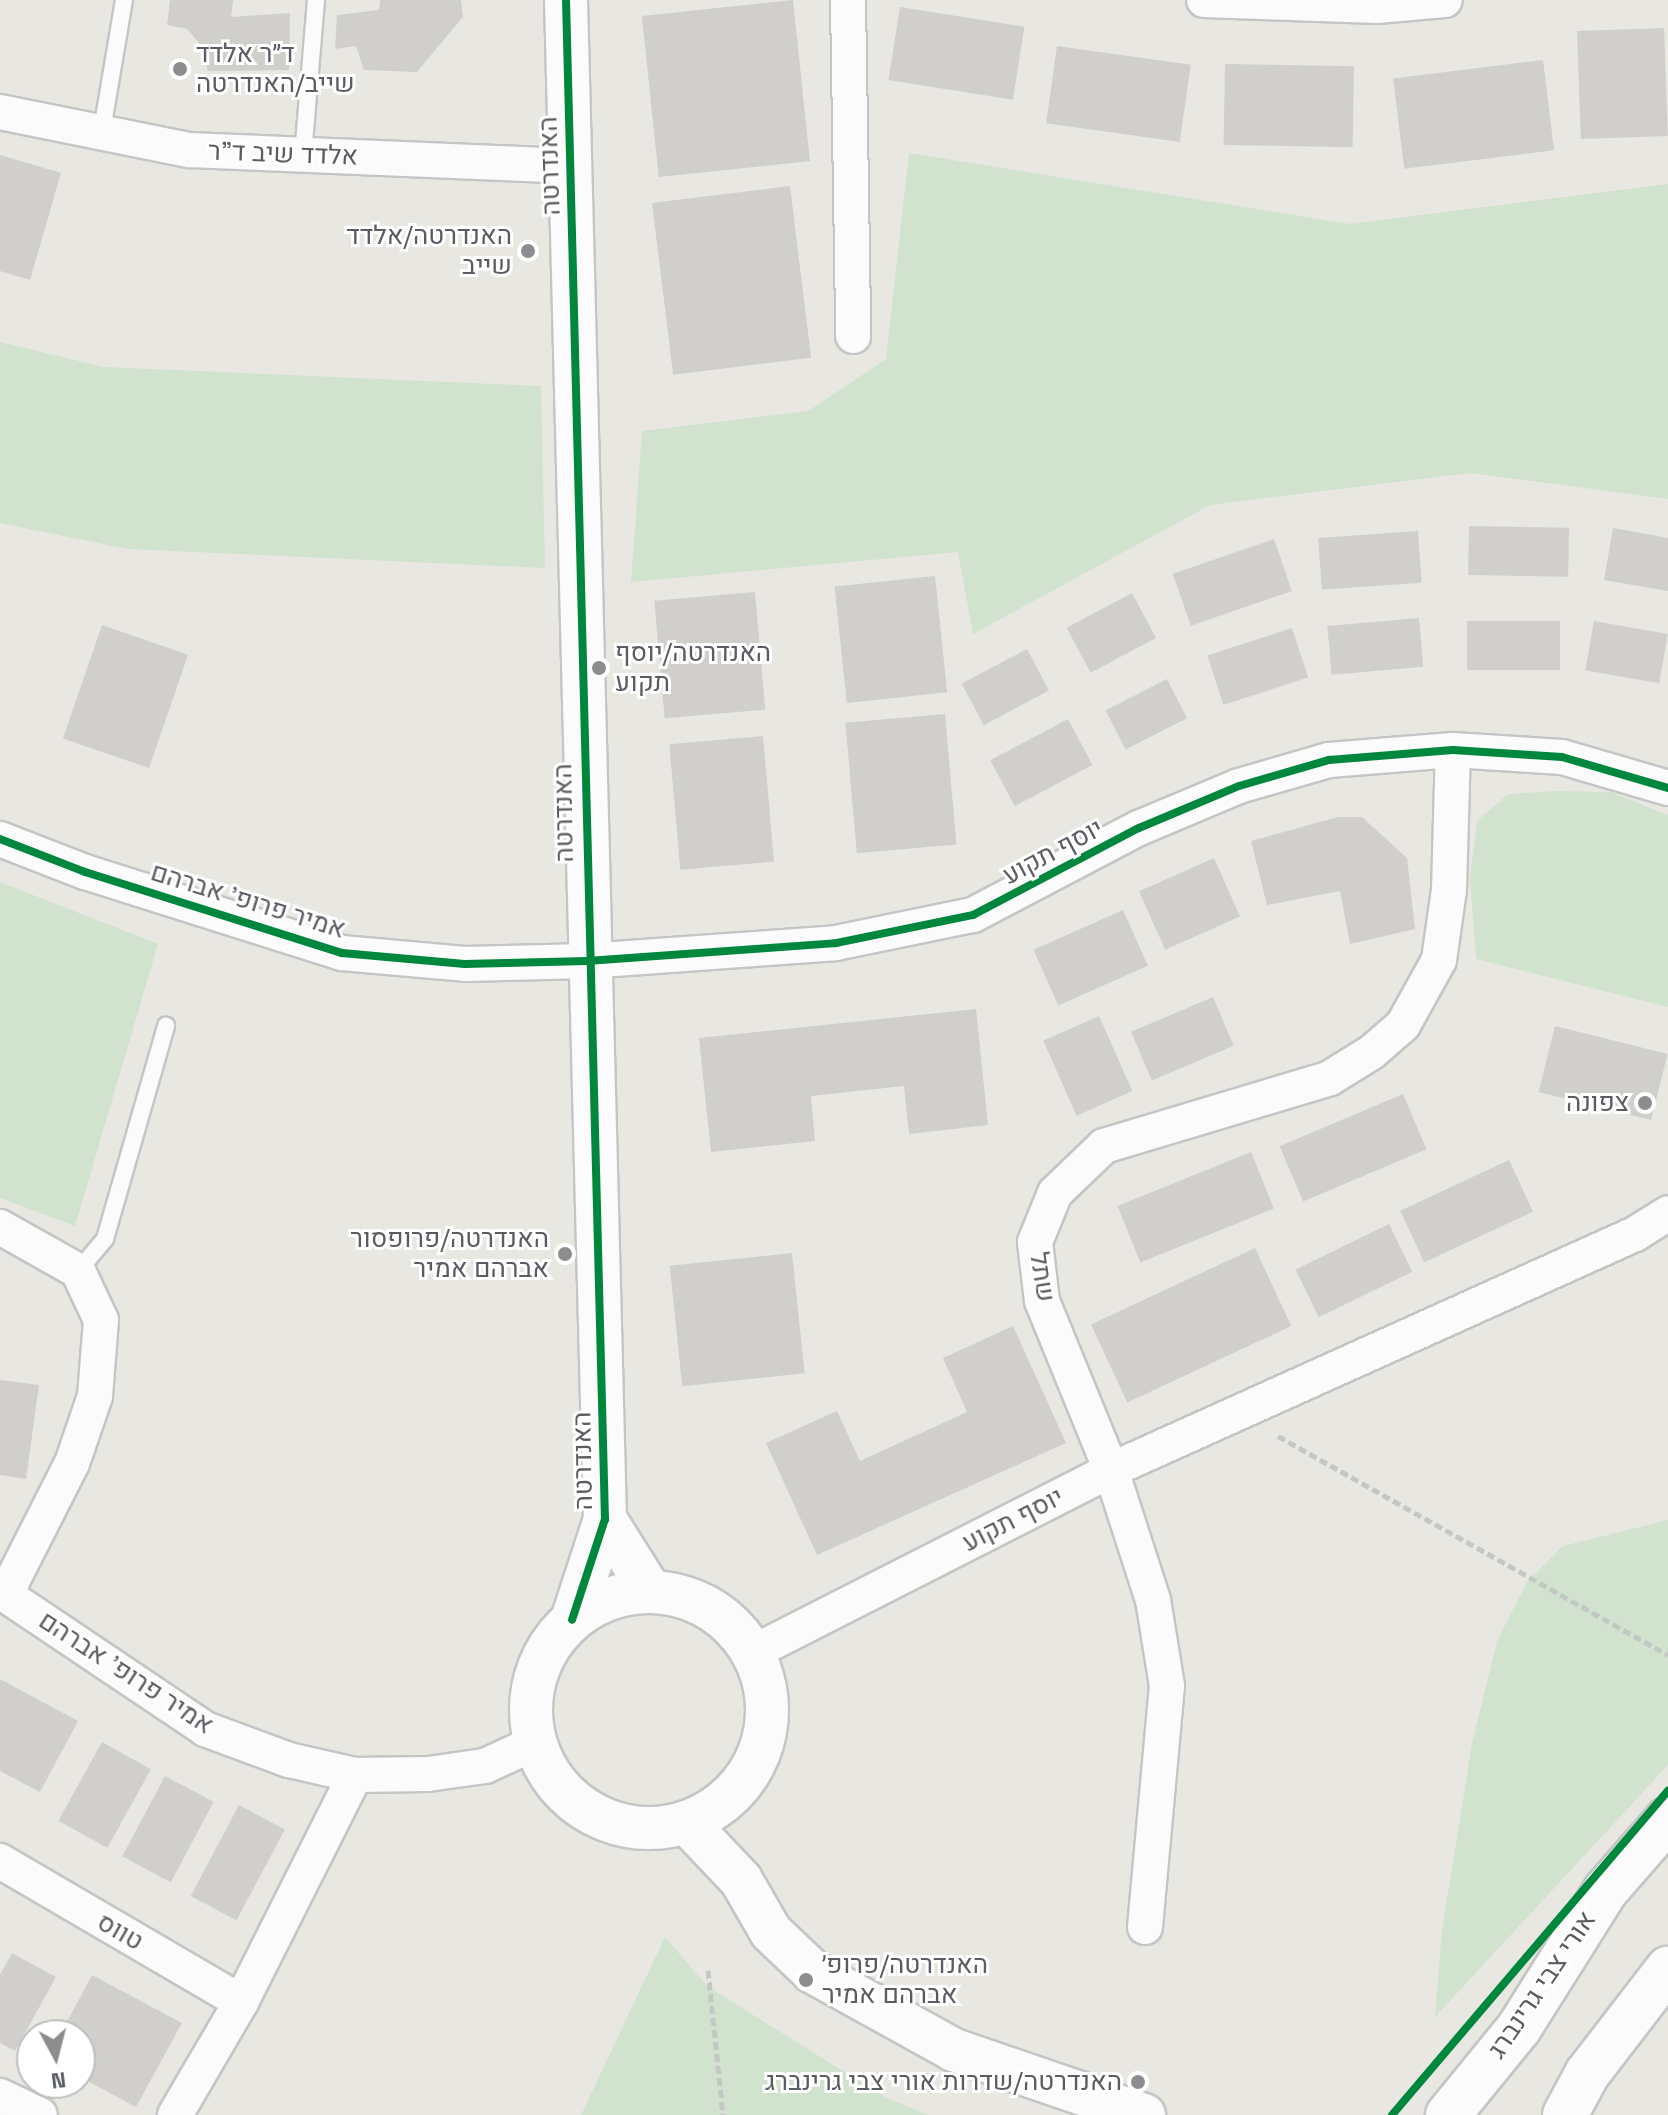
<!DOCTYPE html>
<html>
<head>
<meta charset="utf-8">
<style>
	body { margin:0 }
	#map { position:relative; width:1668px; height:2115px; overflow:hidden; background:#e8e7e2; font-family:"Space Grotesk",Heebo,sans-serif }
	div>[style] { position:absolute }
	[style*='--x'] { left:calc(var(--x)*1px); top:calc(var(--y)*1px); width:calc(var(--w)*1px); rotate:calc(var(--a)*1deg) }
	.green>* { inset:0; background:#d1e3ce }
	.building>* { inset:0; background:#d0cfcc; transform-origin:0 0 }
	.path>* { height:5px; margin-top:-2.5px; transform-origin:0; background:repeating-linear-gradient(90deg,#c3c8c5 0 8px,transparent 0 12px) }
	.roads { filter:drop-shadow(2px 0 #c5c5c5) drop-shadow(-2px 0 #c5c5c5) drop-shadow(0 2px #c5c5c5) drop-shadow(0 -2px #c5c5c5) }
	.service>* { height:16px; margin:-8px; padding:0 8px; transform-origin:8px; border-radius:8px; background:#fcfbfb }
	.minor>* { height:34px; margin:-17px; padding:0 17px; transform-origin:17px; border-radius:17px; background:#fcfbfb }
	.tertiary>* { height:42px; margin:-21px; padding:0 21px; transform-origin:21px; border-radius:21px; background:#fcfbfb }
	.tertiary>.ring { margin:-21px; padding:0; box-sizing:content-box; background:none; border:42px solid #fcfbfb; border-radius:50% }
	.secondary>* { height:44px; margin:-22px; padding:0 22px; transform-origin:22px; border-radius:22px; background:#fcfbfb }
	.cycleway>* { height:8px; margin:-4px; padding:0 4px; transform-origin:4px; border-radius:4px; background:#00873e }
	.dots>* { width:22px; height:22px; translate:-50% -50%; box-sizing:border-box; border:4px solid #fff; border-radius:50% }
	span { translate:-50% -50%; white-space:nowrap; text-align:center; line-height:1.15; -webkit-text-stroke:6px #fff; paint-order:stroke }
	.poi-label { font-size:26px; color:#595c60 }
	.left { translate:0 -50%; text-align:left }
	.right { translate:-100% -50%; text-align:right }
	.street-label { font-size:26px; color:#595c60 }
	.north { position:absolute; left:16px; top:2019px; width:80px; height:80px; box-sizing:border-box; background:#fff; border:2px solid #bdbebf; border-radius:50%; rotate:173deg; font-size:22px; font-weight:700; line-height:32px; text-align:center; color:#595c60 }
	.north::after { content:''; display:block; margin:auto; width:28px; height:36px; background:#8b8d8e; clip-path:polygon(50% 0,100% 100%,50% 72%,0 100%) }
</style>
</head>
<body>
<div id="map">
	<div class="green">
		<div style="clip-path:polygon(909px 153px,1350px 224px,1668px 184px,1668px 499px,1470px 473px,1210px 505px,973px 634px,958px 552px,631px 582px,642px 431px,808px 411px,886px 359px)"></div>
		<div style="clip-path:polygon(0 342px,104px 367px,541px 386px,545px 568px,127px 549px,0 523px)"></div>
		<div style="clip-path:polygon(1556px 791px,1611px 792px,1668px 815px,1668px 1007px,1476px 959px,1470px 878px,1477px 821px,1508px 794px)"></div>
		<div style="clip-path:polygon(0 882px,158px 944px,75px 1226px,0 1198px)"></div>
		<div style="clip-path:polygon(1668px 1520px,1668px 1765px,1435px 2017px,1442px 1930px,1472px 1744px,1497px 1641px,1527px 1582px,1563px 1546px)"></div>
		<div style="clip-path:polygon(665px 1937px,707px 1986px,883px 2096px,928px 2115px,581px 2115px)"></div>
	</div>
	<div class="building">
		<div style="clip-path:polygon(170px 0,233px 0,231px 17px,290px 13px,289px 70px,208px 71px,200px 44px,187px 29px,167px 25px)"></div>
		<div style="clip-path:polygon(380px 0,461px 0,463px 17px,417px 72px,364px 70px,356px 46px,335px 49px,337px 15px,379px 10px)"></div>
		<div style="left:793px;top:0;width:162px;height:152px;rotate:84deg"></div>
		<div style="left:900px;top:7px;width:126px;height:74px;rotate:9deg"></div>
		<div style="left:1664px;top:28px;width:108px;height:87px;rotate:88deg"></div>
		<div style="left:1057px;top:46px;width:135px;height:78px;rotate:8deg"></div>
		<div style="left:1543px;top:60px;width:91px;height:151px;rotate:83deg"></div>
		<div style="left:1225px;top:64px;width:129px;height:81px;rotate:1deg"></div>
		<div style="clip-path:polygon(0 155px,61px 173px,30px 280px,0 271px)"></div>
		<div style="left:790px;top:186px;width:173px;height:139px;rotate:83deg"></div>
		<div style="left:1469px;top:526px;width:100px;height:49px;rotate:1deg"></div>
		<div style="clip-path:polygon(1613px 528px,1668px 538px,1668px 591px,1604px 580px)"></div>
		<div style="left:1418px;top:531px;width:52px;height:100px;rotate:86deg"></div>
		<div style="left:1274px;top:539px;width:55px;height:107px;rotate:71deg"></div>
		<div style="left:935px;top:576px;width:117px;height:101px;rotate:84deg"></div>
		<div style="left:755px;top:592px;width:118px;height:101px;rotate:85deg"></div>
		<div style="left:1132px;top:593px;width:51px;height:74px;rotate:62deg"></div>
		<div style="left:1419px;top:618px;width:49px;height:92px;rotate:85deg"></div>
		<div style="left:1467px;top:621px;width:93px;height:49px"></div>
		<div style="left:1594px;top:621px;width:75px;height:50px;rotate:10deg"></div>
		<div style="left:102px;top:625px;width:91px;height:120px;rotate:19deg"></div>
		<div style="left:1292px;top:628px;width:52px;height:89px;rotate:72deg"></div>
		<div style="left:1027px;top:649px;width:47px;height:74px;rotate:62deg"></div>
		<div style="left:1167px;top:679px;width:44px;height:69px;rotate:63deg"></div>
		<div style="left:945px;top:714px;width:131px;height:100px;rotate:85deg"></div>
		<div style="left:1068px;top:719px;width:52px;height:88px;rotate:62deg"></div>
		<div style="left:763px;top:736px;width:126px;height:94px;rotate:85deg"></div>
		<div style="clip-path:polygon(1338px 817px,1362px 817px,1407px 858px,1415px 929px,1350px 944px,1340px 891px,1267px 905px,1251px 841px)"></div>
		<div style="left:1214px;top:858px;width:64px;height:82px;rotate:66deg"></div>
		<div style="left:1123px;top:910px;width:61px;height:98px;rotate:66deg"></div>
		<div style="left:1213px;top:997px;width:53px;height:89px;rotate:67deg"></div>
		<div style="clip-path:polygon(976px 1009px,988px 1125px,909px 1134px,904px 1086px,811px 1096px,815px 1141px,711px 1152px,699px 1038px)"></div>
		<div style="left:1099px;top:1016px;width:82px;height:61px;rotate:66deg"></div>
		<div style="left:1555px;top:1026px;width:116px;height:68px;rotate:14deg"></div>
		<div style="left:1403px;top:1094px;width:60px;height:134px;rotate:67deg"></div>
		<div style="left:1251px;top:1152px;width:61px;height:144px;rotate:68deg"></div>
		<div style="left:1509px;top:1160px;width:57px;height:120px;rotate:65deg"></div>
		<div style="left:1389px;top:1224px;width:53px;height:104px;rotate:64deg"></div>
		<div style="left:1255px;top:1248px;width:86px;height:181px;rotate:65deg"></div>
		<div style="left:792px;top:1253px;width:121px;height:123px;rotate:84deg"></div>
		<div style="clip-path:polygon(1013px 1326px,1066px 1443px,817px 1555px,766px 1443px,837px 1411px,860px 1461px,967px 1412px,943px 1358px)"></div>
		<div style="clip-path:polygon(0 1380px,39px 1385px,26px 1479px,0 1475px)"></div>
		<div style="clip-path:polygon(0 1679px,78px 1721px,40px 1792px,0 1771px)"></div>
		<div style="left:102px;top:1742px;width:56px;height:90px;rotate:29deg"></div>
		<div style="left:165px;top:1776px;width:55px;height:91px;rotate:28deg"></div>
		<div style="left:239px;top:1805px;width:52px;height:103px;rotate:28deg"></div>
		<div style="clip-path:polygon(12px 1953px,56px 1977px,15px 2051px,0 2043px,0 1975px)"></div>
		<div style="clip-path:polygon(92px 1975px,182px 2023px,136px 2107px,80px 2077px,80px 2035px,60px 2035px)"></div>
	</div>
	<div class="path">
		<div style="--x:1278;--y:1436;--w:447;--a:29.3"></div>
		<div style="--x:708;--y:1970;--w:146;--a:84.1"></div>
	</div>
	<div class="roads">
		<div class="service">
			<div style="--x:101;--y:136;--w:138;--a:-80.4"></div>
			<div style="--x:303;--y:155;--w:156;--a:-85.2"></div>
			<div style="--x:78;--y:1271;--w:42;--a:-49.8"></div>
			<div style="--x:105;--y:1239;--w:222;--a:-74"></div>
		</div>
		<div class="minor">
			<div style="--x:848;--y:0;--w:336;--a:89.1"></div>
			<div style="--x:1204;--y:0;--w:173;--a:2"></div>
			<div style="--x:1377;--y:6;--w:68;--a:-5"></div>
			<div style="--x:0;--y:112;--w:193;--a:11.4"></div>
			<div style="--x:189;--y:150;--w:380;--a:2.4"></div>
			<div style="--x:0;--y:839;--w:91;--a:21.2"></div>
			<div style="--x:85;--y:872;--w:269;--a:17.5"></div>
			<div style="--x:342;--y:953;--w:123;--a:5.1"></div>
			<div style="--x:465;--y:964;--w:122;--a:-1.4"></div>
			<div style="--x:587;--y:961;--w:250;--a:-4.1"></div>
			<div style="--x:836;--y:943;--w:140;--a:-11.6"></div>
			<div style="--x:973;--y:915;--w:187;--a:-27.7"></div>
			<div style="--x:1139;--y:828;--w:108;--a:-22.8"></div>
			<div style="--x:1239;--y:786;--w:94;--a:-16.1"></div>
			<div style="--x:1329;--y:760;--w:124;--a:-4.6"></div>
			<div style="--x:1453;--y:750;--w:109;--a:3.7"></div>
			<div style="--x:1562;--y:757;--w:110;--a:16.3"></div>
			<div style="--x:0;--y:1227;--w:90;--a:29.4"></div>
			<div style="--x:78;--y:1271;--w:54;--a:64.9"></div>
			<div style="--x:101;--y:1320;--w:76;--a:94.5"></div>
			<div style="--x:95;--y:1396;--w:71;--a:108.9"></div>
			<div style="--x:72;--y:1463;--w:146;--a:116.9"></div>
			<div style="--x:0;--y:1591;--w:247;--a:33.9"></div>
			<div style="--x:205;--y:1729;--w:90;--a:20.3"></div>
			<div style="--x:289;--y:1760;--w:68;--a:12.8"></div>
			<div style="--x:355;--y:1775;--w:73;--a:-0.8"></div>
			<div style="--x:428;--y:1774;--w:58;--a:-8"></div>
			<div style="--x:485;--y:1766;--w:55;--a:-24.7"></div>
			<div style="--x:752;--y:1653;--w:403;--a:-27"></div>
			<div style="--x:1111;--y:1470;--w:575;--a:-24.25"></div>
			<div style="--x:1635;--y:1234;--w:39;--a:-32"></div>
			<div style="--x:0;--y:1861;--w:279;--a:30.3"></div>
			<div style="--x:1145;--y:1927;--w:242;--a:-84.8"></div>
			<div style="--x:1167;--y:1686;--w:87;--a:-99.2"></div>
			<div style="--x:1153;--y:1600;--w:137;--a:-107.9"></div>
			<div style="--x:1111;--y:1470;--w:183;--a:-112.2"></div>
			<div style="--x:1042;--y:1301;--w:59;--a:-96.8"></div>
			<div style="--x:1035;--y:1242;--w:53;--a:-67.8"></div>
			<div style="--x:1055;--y:1193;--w:68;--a:-43.8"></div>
			<div style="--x:1104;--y:1146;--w:236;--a:-16.7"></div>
			<div style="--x:1330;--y:1078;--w:49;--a:-31.8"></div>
			<div style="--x:1372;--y:1052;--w:41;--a:-41.1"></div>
			<div style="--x:1403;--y:1025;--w:74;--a:-61"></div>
			<div style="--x:1439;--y:960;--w:71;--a:-81.9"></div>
			<div style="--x:1449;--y:890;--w:140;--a:-88.4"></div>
			<div style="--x:0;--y:2096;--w:44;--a:25.4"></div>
			<div style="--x:175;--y:2115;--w:131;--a:-59.7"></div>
			<div style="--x:241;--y:2002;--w:254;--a:-63.3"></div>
		</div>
		<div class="tertiary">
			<div style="--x:566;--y:0;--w:1520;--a:88.53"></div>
			<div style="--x:605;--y:1519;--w:106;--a:108.1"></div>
			<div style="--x:605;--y:1519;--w:86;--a:57.8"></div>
			<div class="ring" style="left:531px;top:1592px;width:194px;height:194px"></div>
			<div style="--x:686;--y:1822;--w:80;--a:46.5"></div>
			<div style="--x:741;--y:1880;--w:60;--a:60"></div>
			<div style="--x:771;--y:1932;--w:58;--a:43.6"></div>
			<div style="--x:813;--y:1972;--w:161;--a:29"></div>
			<div style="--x:954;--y:2050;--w:201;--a:18.9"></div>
		</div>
		<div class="secondary">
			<div style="--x:1448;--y:2115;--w:112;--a:-50.8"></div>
			<div style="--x:1519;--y:2028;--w:163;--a:-57.8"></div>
			<div style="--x:1606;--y:1890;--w:94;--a:-48.9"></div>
			<div style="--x:1565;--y:2115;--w:47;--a:-61.8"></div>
			<div style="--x:1587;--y:2074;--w:133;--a:-52.4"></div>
		</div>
	</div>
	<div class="cycleway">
		<div style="--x:566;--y:0;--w:1520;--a:88.53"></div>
		<div style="--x:605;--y:1519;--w:106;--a:108.1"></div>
		<div style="--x:0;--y:839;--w:91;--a:21.2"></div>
		<div style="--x:85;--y:872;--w:269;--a:17.5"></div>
		<div style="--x:342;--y:953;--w:123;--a:5.1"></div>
		<div style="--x:465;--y:964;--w:122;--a:-1.4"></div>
		<div style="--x:587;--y:961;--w:250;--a:-4.1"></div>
		<div style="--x:836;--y:943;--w:140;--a:-11.6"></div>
		<div style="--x:973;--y:915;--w:187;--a:-27.7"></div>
		<div style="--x:1139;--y:828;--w:108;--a:-22.8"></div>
		<div style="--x:1239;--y:786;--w:94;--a:-16.1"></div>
		<div style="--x:1329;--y:760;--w:124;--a:-4.6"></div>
		<div style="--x:1453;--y:750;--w:109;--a:3.7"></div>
		<div style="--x:1562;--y:757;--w:110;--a:16.3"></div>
		<div style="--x:1392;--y:2115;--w:426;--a:-49.6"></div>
	</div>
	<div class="dots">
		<div style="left:180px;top:69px;background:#8b8d8e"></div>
		<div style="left:528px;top:251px;background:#8b8d8e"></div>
		<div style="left:599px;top:668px;background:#8b8d8e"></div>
		<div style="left:1645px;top:1103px;background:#8b8d8e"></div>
		<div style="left:565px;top:1254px;background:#8b8d8e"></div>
		<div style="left:806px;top:1980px;background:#8b8d8e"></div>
		<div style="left:1138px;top:2082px;background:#8b8d8e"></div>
	</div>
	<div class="poi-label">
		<span class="left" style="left:196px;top:69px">ד״ר אלדד<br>שייב/האנדרטה</span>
		<span class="right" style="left:512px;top:251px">האנדרטה/אלדד<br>שייב</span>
		<span class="left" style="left:615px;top:668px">האנדרטה/יוסף<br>תקוע</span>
		<span class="right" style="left:1629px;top:1103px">צפונה</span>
		<span class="right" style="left:549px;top:1254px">האנדרטה/פרופסור<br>אברהם אמיר</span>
		<span class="left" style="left:822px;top:1980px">האנדרטה/פרופ׳<br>אברהם אמיר</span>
		<span class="right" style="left:1122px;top:2082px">האנדרטה/שדרות אורי צבי גרינברג</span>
	</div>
	<div class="street-label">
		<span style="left:283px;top:154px;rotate:2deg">אלדד שיב ד"ר</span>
		<span style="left:550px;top:166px;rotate:-92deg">האנדרטה</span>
		<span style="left:564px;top:813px;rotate:-91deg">האנדרטה</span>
		<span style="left:1053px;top:852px;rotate:-28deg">יוסף תקוע</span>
		<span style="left:248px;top:901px;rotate:17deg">אמיר פרופ' אברהם</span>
		<span style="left:1042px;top:1277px;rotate:81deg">שתל</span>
		<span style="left:583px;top:1461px;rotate:-91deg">האנדרטה</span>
		<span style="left:1013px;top:1520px;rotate:-27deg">יוסף תקוע</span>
		<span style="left:126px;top:1673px;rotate:33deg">אמיר פרופ' אברהם</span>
		<span style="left:120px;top:1932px;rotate:30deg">טווס</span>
		<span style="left:1542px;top:1985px;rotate:-56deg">אורי צבי גרינברג</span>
	</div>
	<div class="north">N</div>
</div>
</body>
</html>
